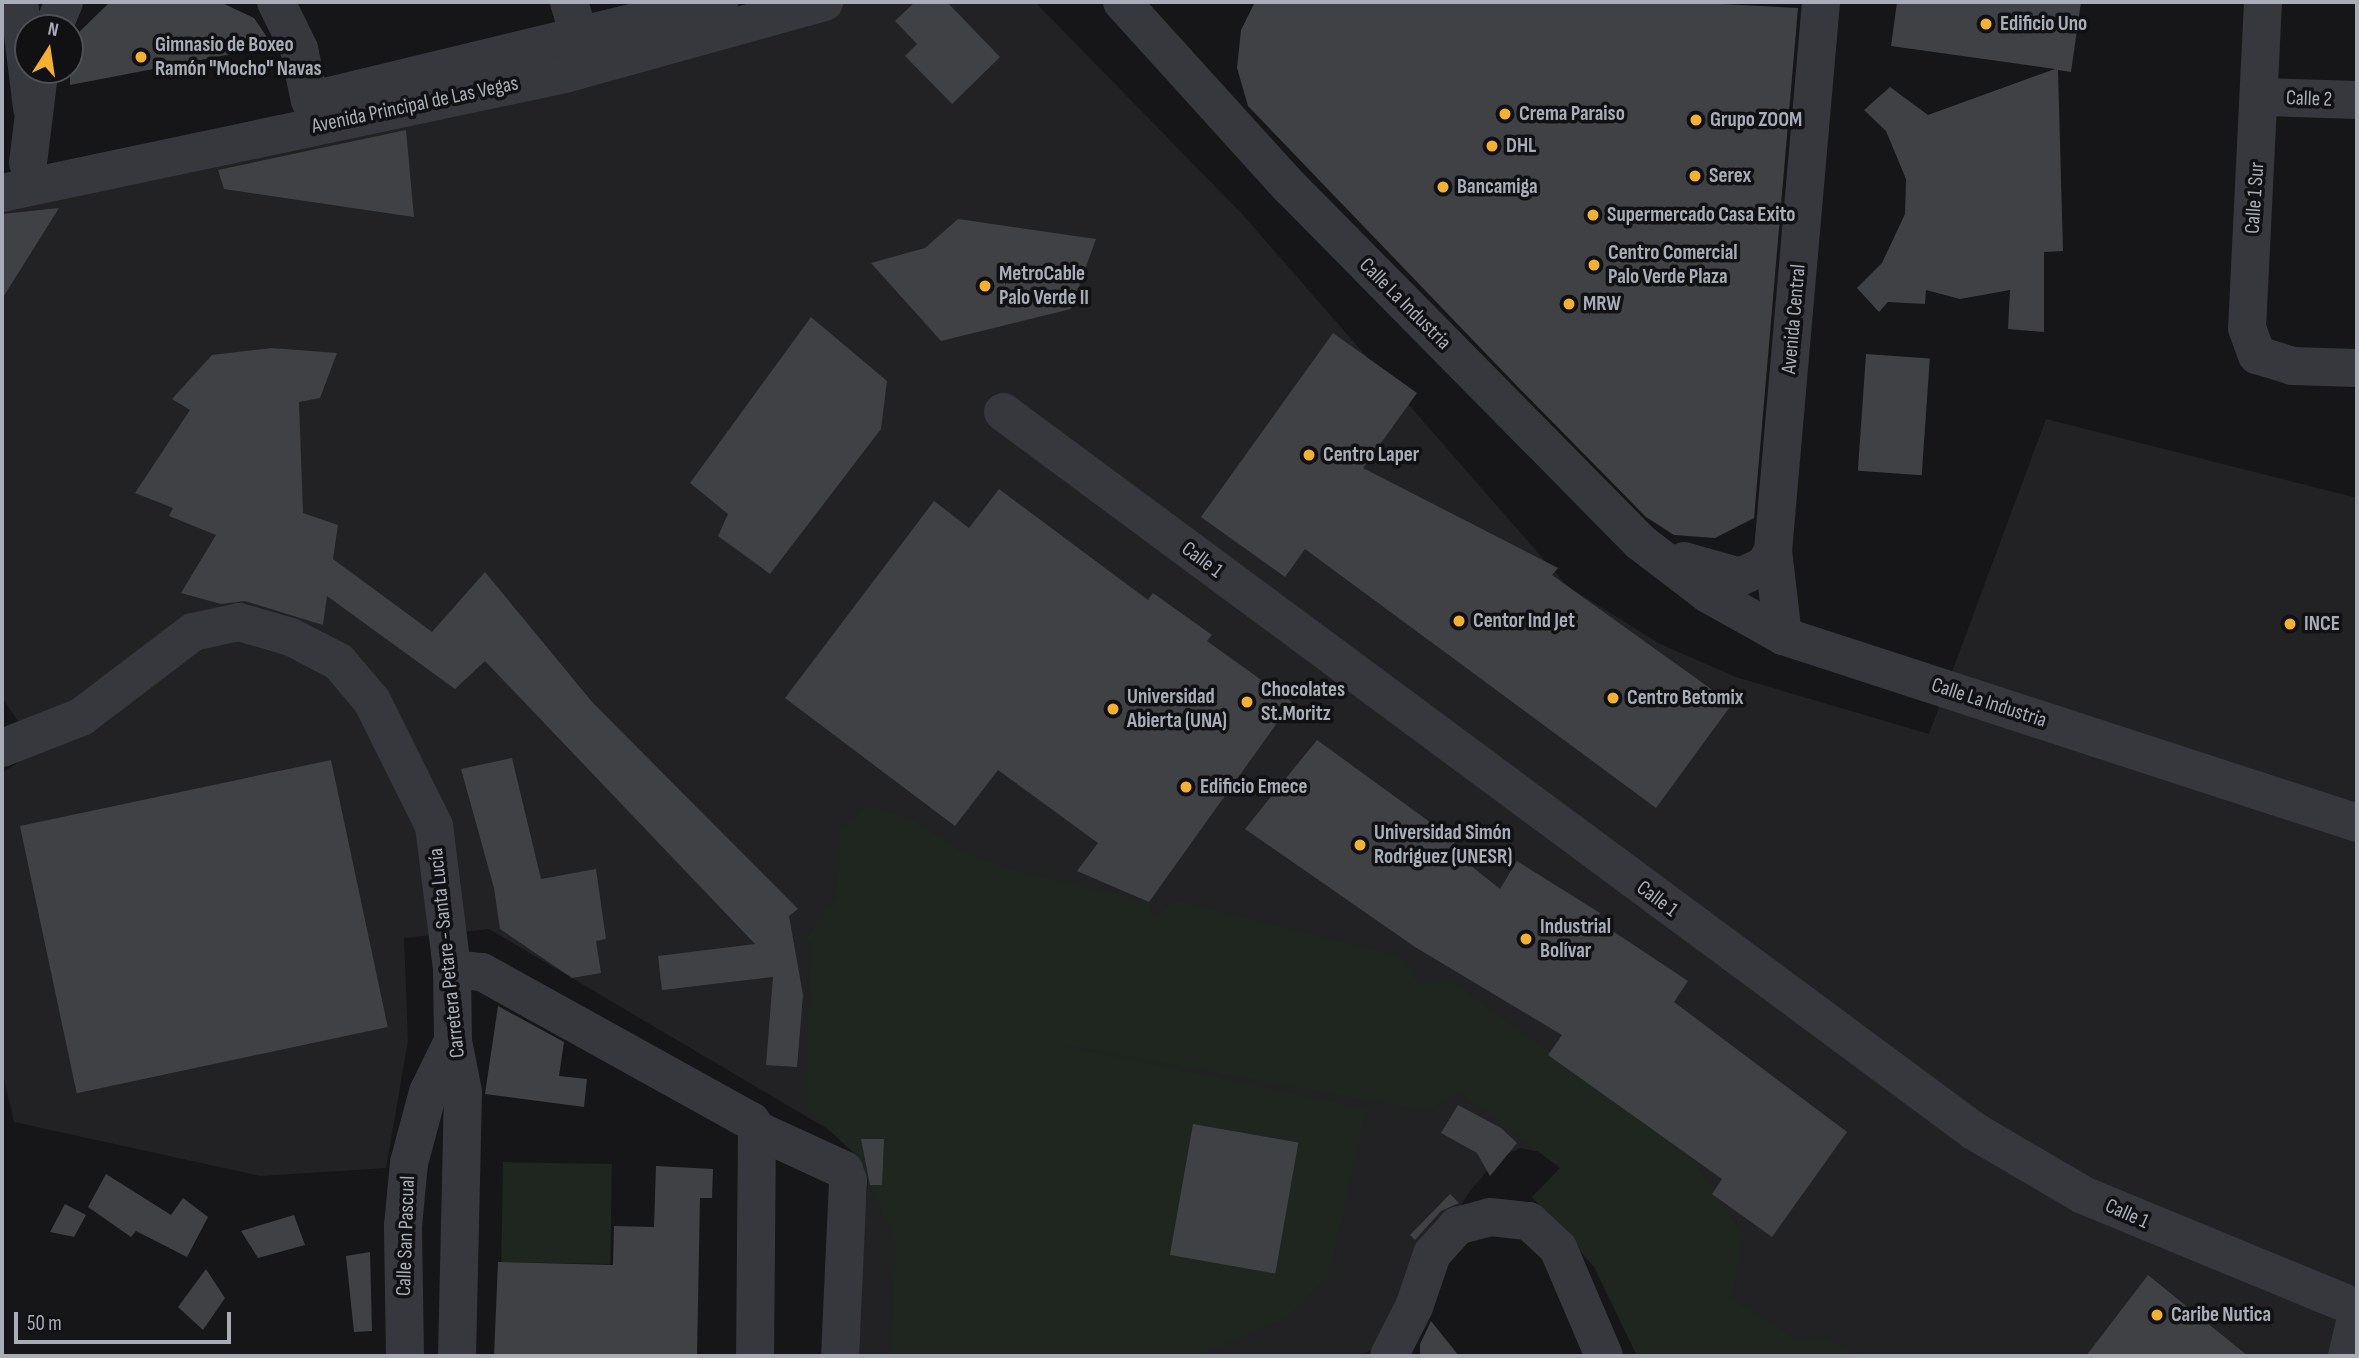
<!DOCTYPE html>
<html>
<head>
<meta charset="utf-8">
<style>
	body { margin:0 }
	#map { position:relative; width:2359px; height:1358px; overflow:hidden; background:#161618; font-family:"Sofia Sans Condensed",sans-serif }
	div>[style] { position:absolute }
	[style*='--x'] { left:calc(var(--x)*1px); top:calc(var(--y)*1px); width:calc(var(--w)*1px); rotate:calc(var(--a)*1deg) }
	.built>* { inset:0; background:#222225 }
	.green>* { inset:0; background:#1e261f; transform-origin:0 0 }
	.building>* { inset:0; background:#404145; transform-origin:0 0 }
	.minor>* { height:38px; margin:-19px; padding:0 19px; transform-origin:19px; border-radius:19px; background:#37383d }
	.dots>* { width:19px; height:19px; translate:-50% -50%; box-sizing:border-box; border:4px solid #111113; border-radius:50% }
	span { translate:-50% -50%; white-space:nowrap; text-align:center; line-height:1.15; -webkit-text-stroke:7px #111113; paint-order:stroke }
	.poi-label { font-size:21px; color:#a8adb8; font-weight:700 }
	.left { translate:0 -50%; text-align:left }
	.street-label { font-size:21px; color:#a8adb8 }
	.frame { position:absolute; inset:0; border:4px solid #a8adb8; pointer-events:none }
	.north { position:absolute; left:14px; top:14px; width:70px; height:70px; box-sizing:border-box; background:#111113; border:2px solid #4d4f55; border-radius:50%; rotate:12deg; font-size:19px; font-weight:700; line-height:28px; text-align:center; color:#a8adb8 }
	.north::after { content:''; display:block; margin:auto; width:24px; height:32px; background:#f2b134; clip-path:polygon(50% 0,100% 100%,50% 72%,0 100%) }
	.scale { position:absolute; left:14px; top:1312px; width:217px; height:32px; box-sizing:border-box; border:4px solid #a8adb8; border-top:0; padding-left:9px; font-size:21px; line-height:24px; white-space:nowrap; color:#a8adb8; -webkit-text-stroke:5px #111113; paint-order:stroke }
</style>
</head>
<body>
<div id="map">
	<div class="built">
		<div style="clip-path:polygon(823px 2px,1035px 2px,1242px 214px,1567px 586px,1660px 644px,1736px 677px,1929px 734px,2046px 419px,2357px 498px,2357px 1356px,1658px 1356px,1615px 1210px,1550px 1154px,1520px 1148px,1496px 1160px,1467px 1195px,1385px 1342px,1360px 1356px,854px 1356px,870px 1154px,489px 929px,404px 938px,408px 1040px,386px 1168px,260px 1176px,14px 1122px,2px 1070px,2px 773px,37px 750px,2px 697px,2px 211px)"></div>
	</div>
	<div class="green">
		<div style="clip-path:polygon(868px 805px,915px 821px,960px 851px,1012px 870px,1149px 902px,1153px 918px,1176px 901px,1403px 957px,1417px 983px,1453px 982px,1690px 1155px,1744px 1236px,1731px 1298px,1799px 1341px,1829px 1339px,1860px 1356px,1637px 1356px,1594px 1267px,1532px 1197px,1560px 1168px,1459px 1092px,1428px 1111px,1042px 1041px,1367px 1109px,1329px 1275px,1287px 1318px,1196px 1356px,891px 1356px,894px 1238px,856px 1155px,805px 1108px,812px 943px,805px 940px,835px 899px,840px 831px)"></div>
		<div style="left:612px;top:1164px;width:100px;height:109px;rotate:91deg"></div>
	</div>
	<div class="building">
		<div style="clip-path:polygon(110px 2px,220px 2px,254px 18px,273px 46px,70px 85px,70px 41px)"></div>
		<div style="clip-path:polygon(915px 2px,947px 2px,1000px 57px,952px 104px,905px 56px,917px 44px,895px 21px)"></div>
		<div style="clip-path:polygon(1255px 2px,1684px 2px,1798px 8px,1754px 518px,1715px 538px,1674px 535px,1646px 517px,1518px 387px,1248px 106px,1237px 68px,1241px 30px)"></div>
		<div style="clip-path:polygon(1897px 2px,2081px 2px,2071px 72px,2058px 70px,2063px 251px,2044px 252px,2044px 332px,2008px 329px,2010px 290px,1960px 299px,1926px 290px,1925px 304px,1888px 302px,1879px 312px,1857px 288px,1882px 263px,1905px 214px,1906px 179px,1886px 131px,1864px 110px,1890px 87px,1928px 115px,2055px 69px,1891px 46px)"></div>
		<div style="clip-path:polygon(406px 130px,414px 217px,224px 189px,218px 170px)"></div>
		<div style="clip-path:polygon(59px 208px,2px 299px,2px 214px)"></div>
		<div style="clip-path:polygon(958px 219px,1096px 239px,1071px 309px,941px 341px,871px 263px,925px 248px)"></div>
		<div style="clip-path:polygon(811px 317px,887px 381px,881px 429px,770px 574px,718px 536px,728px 514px,690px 483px)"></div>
		<div style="clip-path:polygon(1333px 333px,1417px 393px,1363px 468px,1558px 568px,1552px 575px,1732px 704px,1656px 808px,1305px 549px,1285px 577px,1201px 517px)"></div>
		<div style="clip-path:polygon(272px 348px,337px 353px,320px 398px,299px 402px,303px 513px,338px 525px,333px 559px,432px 632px,485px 572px,593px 703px,798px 909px,789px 916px,803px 995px,797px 1067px,766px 1065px,773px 977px,662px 990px,658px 956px,755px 944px,485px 661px,455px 689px,327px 596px,323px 625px,245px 601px,221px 604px,181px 593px,216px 535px,169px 516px,173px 508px,135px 493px,190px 410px,172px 399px,212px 355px)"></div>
		<div style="left:1866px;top:354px;width:64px;height:117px;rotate:4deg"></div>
		<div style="clip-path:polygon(999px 489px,1148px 600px,1153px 593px,1212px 635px,1207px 641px,1292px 702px,1149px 902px,1077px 871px,1098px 843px,998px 770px,955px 826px,785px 698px,934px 501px,969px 528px)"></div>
		<div style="clip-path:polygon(1317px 740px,1456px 841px,1450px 849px,1500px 889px,1517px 861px,1600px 913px,1596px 920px,1688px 981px,1674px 1002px,1847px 1132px,1772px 1237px,1712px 1194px,1722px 1179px,1548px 1055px,1562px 1035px,1415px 947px,1245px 829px)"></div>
		<div style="clip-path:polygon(512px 758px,541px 879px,596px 869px,606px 939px,596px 941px,601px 973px,572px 978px,500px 929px,494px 888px,461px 769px)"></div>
		<div style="left:331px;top:760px;width:273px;height:318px;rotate:78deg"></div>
		<div style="clip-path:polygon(498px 1006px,564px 1042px,559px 1076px,587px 1079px,584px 1107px,485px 1094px)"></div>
		<div style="clip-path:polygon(1458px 1105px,1501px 1128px,1517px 1143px,1490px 1176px,1477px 1153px,1441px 1133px)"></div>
		<div style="left:1193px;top:1124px;width:107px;height:133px;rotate:10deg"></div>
		<div style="clip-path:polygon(861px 1139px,884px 1139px,882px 1185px,870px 1185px)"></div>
		<div style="clip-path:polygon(656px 1166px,713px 1169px,712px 1198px,700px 1198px,697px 1356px,494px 1356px,498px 1262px,613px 1265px,614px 1226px,654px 1227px)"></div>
		<div style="clip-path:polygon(106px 1174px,171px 1215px,183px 1198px,208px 1217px,187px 1257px,136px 1231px,131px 1237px,88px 1207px)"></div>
		<div style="clip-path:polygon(1450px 1194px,1459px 1203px,1441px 1211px,1415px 1240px,1410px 1235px)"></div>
		<div style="clip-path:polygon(65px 1204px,86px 1215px,74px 1237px,50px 1232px)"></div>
		<div style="clip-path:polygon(294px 1215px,305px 1245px,258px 1258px,241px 1231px)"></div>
		<div style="clip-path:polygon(370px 1252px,372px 1331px,354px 1332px,346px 1256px)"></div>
		<div style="clip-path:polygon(206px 1269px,225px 1298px,203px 1330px,178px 1307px)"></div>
		<div style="clip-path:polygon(2148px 1275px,2248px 1356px,2086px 1356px)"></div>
		<div style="clip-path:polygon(1431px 1321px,1459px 1356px,1420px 1356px,1420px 1344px)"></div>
	</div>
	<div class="minor">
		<div style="--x:19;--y:2;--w:107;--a:83"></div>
		<div style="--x:276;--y:2;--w:52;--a:63.9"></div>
		<div style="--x:299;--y:49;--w:53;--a:78.1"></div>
		<div style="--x:569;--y:2;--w:34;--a:73"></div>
		<div style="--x:579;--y:35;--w:26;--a:111"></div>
		<div style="--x:1122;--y:2;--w:250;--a:47.8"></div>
		<div style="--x:1290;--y:187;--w:499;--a:45.4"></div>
		<div style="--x:1640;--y:542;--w:86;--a:37.4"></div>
		<div style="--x:1708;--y:594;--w:86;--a:29.2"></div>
		<div style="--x:1783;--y:636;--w:604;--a:18.04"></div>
		<div style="--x:2263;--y:2;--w:326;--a:92.8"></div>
		<div style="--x:2247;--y:328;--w:29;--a:70"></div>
		<div style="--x:2257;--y:355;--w:37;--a:17"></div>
		<div style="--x:2292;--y:366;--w:65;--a:1.8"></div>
		<div style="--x:53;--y:28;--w:28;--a:-67"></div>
		<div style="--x:2262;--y:97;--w:95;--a:1.8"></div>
		<div style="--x:313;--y:100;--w:418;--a:-13.6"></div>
		<div style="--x:28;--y:163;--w:82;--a:-83"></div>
		<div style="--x:2;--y:193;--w:575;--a:-11.93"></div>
		<div style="--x:565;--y:74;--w:269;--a:-15.5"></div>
		<div style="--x:1003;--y:412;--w:1208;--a:36.52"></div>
		<div style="--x:1974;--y:1131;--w:126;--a:30.4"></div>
		<div style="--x:2083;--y:1195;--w:296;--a:22.4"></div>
		<div style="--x:1684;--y:561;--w:58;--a:15.9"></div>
		<div style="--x:1740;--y:577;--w:26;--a:-25"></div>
		<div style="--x:1764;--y:566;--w:17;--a:-59"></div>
		<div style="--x:1783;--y:636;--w:86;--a:-96.7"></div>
		<div style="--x:1773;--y:551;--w:551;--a:-85"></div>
		<div style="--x:2;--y:748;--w:85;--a:-21.4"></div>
		<div style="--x:81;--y:717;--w:141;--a:-37.2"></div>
		<div style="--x:193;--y:632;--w:47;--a:-12.3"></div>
		<div style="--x:239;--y:622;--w:54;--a:16.1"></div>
		<div style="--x:291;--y:637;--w:54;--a:27.5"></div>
		<div style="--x:339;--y:662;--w:51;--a:49.8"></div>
		<div style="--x:372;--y:701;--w:140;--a:63.6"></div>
		<div style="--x:434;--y:826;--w:144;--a:82.8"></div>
		<div style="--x:452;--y:969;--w:72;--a:89.2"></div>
		<div style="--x:453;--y:1041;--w:52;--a:78.9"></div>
		<div style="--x:463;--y:1092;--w:264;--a:91.3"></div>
		<div style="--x:452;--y:969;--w:30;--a:6"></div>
		<div style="--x:482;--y:972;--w:308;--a:29"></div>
		<div style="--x:751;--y:1121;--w:11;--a:56"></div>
		<div style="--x:757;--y:1130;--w:226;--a:90.5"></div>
		<div style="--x:757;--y:1130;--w:96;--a:24.7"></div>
		<div style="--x:844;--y:1170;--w:12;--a:70"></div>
		<div style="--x:848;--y:1181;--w:175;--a:92.6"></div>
		<div style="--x:405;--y:1356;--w:130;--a:-90.9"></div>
		<div style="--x:403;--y:1226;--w:63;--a:-84.6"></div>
		<div style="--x:409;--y:1163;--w:73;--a:-75"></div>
		<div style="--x:428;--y:1092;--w:57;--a:-63.9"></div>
		<div style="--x:1389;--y:1356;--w:55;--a:-63"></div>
		<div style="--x:1414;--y:1307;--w:56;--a:-71.2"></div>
		<div style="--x:1432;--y:1254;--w:38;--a:-48"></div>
		<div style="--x:1457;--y:1226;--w:34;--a:-15"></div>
		<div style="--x:1490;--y:1217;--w:39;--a:6"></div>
		<div style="--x:1529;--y:1221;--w:40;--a:43"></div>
		<div style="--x:1558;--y:1248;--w:117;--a:66.9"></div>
		<div style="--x:2347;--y:1356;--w:43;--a:-76.6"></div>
	</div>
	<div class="dots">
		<div style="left:1986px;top:24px;background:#f2b134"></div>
		<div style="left:141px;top:57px;background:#f2b134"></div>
		<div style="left:1505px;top:114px;background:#f2b134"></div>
		<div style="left:1696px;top:120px;background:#f2b134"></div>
		<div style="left:1492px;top:146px;background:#f2b134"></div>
		<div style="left:1695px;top:176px;background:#f2b134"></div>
		<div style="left:1443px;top:187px;background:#f2b134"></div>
		<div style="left:1593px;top:215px;background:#f2b134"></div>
		<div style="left:1594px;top:265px;background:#f2b134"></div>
		<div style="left:985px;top:286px;background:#f2b134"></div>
		<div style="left:1569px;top:304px;background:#f2b134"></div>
		<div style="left:1309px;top:455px;background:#f2b134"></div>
		<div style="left:1459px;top:621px;background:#f2b134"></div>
		<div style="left:2290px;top:624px;background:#f2b134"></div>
		<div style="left:1613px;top:698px;background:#f2b134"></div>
		<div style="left:1247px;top:702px;background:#f2b134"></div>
		<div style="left:1113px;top:709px;background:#f2b134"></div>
		<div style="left:1186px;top:787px;background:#f2b134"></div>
		<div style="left:1360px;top:845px;background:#f2b134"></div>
		<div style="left:1526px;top:939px;background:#f2b134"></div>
		<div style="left:2157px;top:1315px;background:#f2b134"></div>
	</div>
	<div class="poi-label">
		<span class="left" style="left:2000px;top:24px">Edificio Uno</span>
		<span class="left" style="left:155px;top:57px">Gimnasio de Boxeo<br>Ramón "Mocho" Navas</span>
		<span class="left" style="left:1519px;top:114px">Crema Paraiso</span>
		<span class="left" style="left:1710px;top:120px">Grupo ZOOM</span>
		<span class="left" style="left:1506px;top:146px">DHL</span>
		<span class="left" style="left:1709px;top:176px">Serex</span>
		<span class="left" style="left:1457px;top:187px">Bancamiga</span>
		<span class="left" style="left:1607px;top:215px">Supermercado Casa Exito</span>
		<span class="left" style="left:1608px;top:265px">Centro Comercial<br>Palo Verde Plaza</span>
		<span class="left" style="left:999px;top:286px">MetroCable<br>Palo Verde II</span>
		<span class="left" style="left:1583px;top:304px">MRW</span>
		<span class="left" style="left:1323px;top:455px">Centro Laper</span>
		<span class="left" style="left:1473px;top:621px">Centor Ind Jet</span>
		<span class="left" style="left:2304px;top:624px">INCE</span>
		<span class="left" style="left:1261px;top:702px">Chocolates<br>St.Moritz</span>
		<span class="left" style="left:1127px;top:709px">Universidad<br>Abierta (UNA)</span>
		<span class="left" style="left:1627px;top:698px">Centro Betomix</span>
		<span class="left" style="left:1200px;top:787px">Edificio Emece</span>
		<span class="left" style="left:1374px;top:845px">Universidad Simón<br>Rodriguez (UNESR)</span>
		<span class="left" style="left:1540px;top:939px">Industrial<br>Bolívar</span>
		<span class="left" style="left:2171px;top:1315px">Caribe Nutica</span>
	</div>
	<div class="street-label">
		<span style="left:2309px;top:99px;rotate:2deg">Calle 2</span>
		<span style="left:415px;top:105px;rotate:-12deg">Avenida Principal de Las Vegas</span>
		<span style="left:2255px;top:198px;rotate:-86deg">Calle 1 Sur</span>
		<span style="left:1405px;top:304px;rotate:45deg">Calle La Industria</span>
		<span style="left:1794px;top:319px;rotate:-85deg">Avenida Central</span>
		<span style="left:1202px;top:560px;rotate:37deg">Calle 1</span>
		<span style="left:1989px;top:703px;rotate:18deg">Calle La Industria</span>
		<span style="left:1657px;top:899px;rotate:37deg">Calle 1</span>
		<span style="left:447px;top:953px;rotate:-96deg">Carretera Petare - Santa Lucía</span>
		<span style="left:2127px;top:1214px;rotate:24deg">Calle 1</span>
		<span style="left:406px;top:1236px;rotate:-88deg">Calle San Pascual</span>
	</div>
	<div class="frame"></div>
	<div class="north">N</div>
	<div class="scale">50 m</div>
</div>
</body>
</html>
